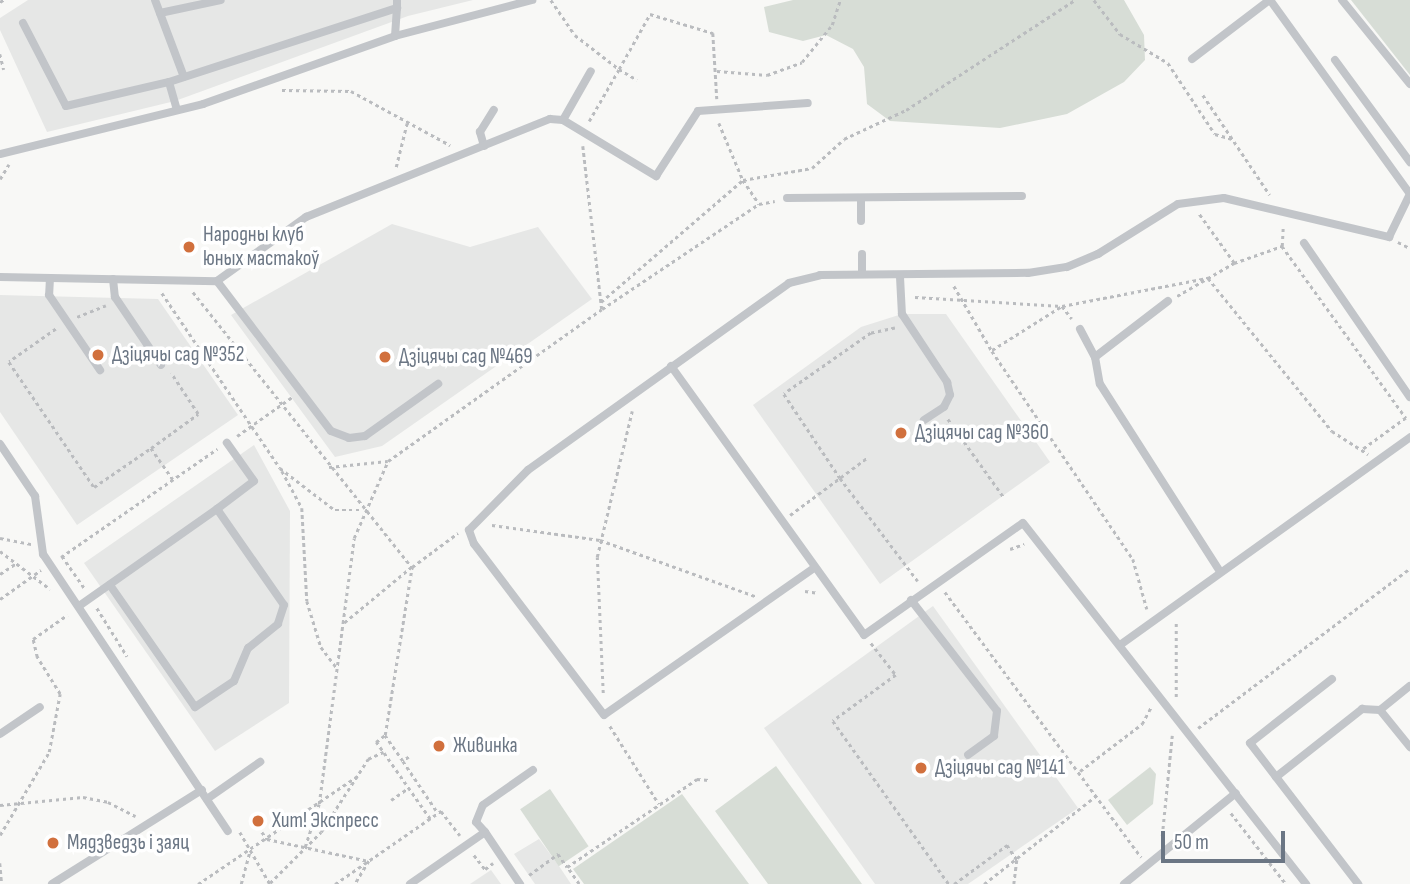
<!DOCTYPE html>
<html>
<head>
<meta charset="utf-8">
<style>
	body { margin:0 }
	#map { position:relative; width:1410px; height:884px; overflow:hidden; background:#f8f8f6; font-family:"Sofia Sans Condensed",sans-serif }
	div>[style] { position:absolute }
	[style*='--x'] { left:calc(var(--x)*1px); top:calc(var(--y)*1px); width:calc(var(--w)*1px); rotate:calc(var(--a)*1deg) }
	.built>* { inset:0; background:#e6e7e6 }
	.green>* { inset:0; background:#d7ddd6; transform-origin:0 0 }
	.path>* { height:2.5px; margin-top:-1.25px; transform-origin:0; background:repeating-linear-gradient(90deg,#babcbf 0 3.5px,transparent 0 7px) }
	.lane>* { height:8px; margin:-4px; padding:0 4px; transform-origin:4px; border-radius:4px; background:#c2c5c9 }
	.dots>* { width:19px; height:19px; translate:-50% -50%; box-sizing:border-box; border:4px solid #fff; border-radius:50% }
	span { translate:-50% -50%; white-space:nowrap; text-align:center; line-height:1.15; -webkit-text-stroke:7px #fff; paint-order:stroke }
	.poi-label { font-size:21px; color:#6b7684 }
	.left { translate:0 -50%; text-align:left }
	.scale { position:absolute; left:1161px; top:831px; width:124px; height:32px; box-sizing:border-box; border:4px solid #6b7684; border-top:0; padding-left:9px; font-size:21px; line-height:24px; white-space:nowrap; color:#6b7684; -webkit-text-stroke:5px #fff; paint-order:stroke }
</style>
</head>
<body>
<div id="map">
	<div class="built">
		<div style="clip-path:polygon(28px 0,473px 0,408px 16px,175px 101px,47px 132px,0 30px,0 18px)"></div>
		<div style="clip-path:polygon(392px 224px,470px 247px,538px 227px,592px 299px,382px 446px,335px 457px,231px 315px)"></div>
		<div style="clip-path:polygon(0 295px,158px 299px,238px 415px,77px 525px,0 412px)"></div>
		<div style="clip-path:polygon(902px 314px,946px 314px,1050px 462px,880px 584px,753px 405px,861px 327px)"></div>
		<div style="clip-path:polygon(254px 445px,290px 511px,289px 703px,215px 751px,84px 563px)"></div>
		<div style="clip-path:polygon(933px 606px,1078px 808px,968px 884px,875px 884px,764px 728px)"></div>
		<div style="clip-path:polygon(539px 839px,559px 866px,571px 884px,535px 884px,514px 854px)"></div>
		<div style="clip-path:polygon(491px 870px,501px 884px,470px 884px)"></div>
	</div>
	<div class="green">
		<div style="clip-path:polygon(793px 0,1124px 0,1144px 35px,1145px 60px,1124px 82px,1067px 114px,1000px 128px,890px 121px,867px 104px,864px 67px,853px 49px,826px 35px,803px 41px,769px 32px,764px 7px)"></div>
		<div style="clip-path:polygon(1351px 0,1410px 0,1410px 75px)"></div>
		<div style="clip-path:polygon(776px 766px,830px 840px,862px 884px,768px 884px,715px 811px)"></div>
		<div style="clip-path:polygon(1150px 767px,1156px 774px,1153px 804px,1127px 825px,1108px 800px)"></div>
		<div style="left:550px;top:789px;width:69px;height:36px;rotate:56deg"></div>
		<div style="clip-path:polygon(682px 794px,749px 884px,584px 884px,573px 869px)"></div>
	</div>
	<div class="path">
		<div style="--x:551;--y:0;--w:42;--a:55.6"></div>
		<div style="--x:575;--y:35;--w:56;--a:37.7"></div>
		<div style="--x:619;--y:69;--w:63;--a:-60.6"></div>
		<div style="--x:650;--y:14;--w:66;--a:16.8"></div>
		<div style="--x:713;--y:33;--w:66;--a:86.5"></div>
		<div style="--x:1094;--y:0;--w:43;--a:52.6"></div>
		<div style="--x:1120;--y:34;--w:56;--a:31.1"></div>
		<div style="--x:1168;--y:63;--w:85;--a:56.5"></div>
		<div style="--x:1215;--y:134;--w:18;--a:16"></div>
		<div style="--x:0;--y:2;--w:4;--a:-34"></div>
		<div style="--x:0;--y:54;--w:16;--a:76"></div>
		<div style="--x:717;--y:71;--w:50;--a:4.6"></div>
		<div style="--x:767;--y:75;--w:37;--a:-20"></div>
		<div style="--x:802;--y:62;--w:48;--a:-51"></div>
		<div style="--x:832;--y:25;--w:26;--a:-72"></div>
		<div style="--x:282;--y:90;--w:69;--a:0.8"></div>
		<div style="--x:351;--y:91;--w:113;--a:28.6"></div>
		<div style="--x:1203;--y:95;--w:120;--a:56.2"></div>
		<div style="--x:589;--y:121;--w:60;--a:-60"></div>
		<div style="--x:619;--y:69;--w:21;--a:31"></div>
		<div style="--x:719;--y:123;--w:62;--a:67.2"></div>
		<div style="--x:743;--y:180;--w:29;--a:56"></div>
		<div style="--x:583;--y:146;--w:164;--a:83.4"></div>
		<div style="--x:396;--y:167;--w:45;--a:-76"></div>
		<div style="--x:0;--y:179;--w:17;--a:-59"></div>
		<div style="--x:1398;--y:242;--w:13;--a:27"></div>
		<div style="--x:1282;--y:246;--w:21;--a:-87"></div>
		<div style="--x:1234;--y:263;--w:51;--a:-19.5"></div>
		<div style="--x:1282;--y:246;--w:212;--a:54.2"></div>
		<div style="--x:1406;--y:418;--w:54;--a:144"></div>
		<div style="--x:954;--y:286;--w:75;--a:59.7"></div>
		<div style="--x:992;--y:351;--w:251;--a:55.9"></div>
		<div style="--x:1133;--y:559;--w:52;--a:74.4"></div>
		<div style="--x:193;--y:292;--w:352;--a:51.5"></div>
		<div style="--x:412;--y:567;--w:89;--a:140.4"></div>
		<div style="--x:162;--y:293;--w:211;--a:56"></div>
		<div style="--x:280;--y:468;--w:69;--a:37.4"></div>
		<div style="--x:335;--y:510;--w:28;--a:0"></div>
		<div style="--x:1177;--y:296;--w:66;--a:-30.1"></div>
		<div style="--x:1234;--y:263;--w:60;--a:-125.5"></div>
		<div style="--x:915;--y:297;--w:147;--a:3.5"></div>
		<div style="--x:1062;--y:306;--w:149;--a:-10.9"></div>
		<div style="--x:1208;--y:278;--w:197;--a:51"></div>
		<div style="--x:1332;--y:431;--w:43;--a:32.6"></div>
		<div style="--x:601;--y:302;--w:187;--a:-40.7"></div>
		<div style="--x:743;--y:180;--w:70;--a:-9.9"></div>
		<div style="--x:812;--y:168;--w:43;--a:-42.2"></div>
		<div style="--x:844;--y:139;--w:68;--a:-25.1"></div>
		<div style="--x:906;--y:110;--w:202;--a:-33.1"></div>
		<div style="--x:77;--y:317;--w:31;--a:-22"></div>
		<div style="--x:895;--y:328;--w:25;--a:168"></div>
		<div style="--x:871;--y:333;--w:106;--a:145"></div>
		<div style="--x:784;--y:394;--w:101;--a:56.3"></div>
		<div style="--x:840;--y:478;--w:129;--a:52.9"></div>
		<div style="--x:56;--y:329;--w:57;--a:144.9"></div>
		<div style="--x:9;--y:362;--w:151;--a:55.8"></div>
		<div style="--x:94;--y:487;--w:69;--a:-34.4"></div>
		<div style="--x:151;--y:448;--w:39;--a:55"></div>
		<div style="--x:992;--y:350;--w:83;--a:-32.2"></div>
		<div style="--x:1062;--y:306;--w:16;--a:52"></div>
		<div style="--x:948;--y:419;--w:95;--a:54.5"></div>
		<div style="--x:237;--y:436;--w:67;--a:-35.3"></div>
		<div style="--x:151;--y:448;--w:58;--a:-35.9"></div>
		<div style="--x:198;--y:414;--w:49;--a:-123.4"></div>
		<div style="--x:329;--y:467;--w:59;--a:-5.8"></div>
		<div style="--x:282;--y:471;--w:42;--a:61.6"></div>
		<div style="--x:302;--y:508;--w:93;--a:86.9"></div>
		<div style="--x:307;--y:601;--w:48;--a:73.1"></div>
		<div style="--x:321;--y:647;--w:26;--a:53"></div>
		<div style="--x:790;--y:515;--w:97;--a:-36.6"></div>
		<div style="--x:492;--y:525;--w:109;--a:7.9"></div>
		<div style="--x:600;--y:540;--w:165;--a:19.9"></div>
		<div style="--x:0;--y:538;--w:32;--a:11"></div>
		<div style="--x:1010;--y:549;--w:15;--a:-20"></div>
		<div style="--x:0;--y:551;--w:63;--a:37.2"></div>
		<div style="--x:62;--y:556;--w:39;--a:55"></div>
		<div style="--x:61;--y:557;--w:190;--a:-34.7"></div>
		<div style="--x:0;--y:574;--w:18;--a:-34"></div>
		<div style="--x:805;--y:591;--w:14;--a:8"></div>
		<div style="--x:945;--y:592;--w:330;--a:53.5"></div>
		<div style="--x:0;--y:599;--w:50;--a:-35.3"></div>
		<div style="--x:97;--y:608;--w:57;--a:58"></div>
		<div style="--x:871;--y:643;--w:41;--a:52"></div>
		<div style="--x:896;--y:675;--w:78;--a:143.9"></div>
		<div style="--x:833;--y:721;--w:200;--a:54.6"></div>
		<div style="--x:603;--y:693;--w:136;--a:-92.5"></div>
		<div style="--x:597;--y:557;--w:150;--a:-76.5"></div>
		<div style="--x:1176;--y:697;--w:77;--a:-90"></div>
		<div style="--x:610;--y:726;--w:92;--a:57.9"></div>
		<div style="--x:1198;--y:728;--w:266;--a:-37"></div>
		<div style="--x:385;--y:735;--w:32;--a:55"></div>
		<div style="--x:409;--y:757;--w:7;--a:146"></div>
		<div style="--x:403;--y:761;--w:63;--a:56.1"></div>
		<div style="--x:1080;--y:771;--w:78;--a:-37.2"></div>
		<div style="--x:1142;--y:724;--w:19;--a:-62"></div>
		<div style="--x:391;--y:800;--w:21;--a:-35"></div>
		<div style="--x:0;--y:805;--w:83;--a:-5.5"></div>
		<div style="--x:83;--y:797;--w:25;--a:11"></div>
		<div style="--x:108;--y:802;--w:31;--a:27"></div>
		<div style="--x:1231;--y:813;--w:90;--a:52.2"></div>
		<div style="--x:430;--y:819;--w:94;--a:-125"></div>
		<div style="--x:376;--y:742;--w:11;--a:-38"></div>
		<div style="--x:385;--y:735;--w:170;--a:-80.9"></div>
		<div style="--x:412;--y:567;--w:57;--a:-36.5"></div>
		<div style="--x:240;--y:832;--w:60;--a:60"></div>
		<div style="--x:262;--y:832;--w:9;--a:54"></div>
		<div style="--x:267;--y:839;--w:104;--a:12.2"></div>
		<div style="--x:369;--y:861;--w:27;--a:121"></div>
		<div style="--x:0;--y:835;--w:96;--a:-59.4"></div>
		<div style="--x:49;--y:752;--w:59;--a:-79.3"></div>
		<div style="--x:60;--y:694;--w:44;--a:-121.9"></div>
		<div style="--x:37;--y:657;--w:18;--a:-103"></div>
		<div style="--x:33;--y:639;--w:42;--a:-35.2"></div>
		<div style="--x:1162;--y:836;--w:101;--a:-84.3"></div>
		<div style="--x:305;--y:847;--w:45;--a:-72"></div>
		<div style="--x:319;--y:804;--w:268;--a:-82.5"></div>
		<div style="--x:354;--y:538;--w:84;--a:-66.2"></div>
		<div style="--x:388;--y:461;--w:262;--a:-35.4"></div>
		<div style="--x:602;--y:309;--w:189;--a:-33.8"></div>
		<div style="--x:759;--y:204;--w:16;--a:-11"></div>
		<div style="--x:474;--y:855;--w:18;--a:52"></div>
		<div style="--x:485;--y:869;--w:10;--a:-37"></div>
		<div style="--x:0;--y:863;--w:21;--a:85"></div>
		<div style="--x:529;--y:875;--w:36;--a:-36"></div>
		<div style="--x:558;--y:854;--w:16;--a:55"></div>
		<div style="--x:270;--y:883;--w:72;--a:-45"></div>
		<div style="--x:321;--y:832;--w:87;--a:-57.2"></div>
		<div style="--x:368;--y:759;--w:17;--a:-25"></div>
		<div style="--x:198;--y:884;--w:194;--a:-34.1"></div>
		<div style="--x:241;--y:884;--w:35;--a:-75"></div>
		<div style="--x:335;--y:884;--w:129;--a:-34.6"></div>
		<div style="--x:441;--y:811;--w:31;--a:52"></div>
		<div style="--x:579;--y:884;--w:21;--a:-125"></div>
		<div style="--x:567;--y:867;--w:157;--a:-34.1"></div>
		<div style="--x:697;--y:779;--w:12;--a:5"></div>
		<div style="--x:954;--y:884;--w:66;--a:-36.3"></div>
		<div style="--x:1007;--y:845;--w:18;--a:56"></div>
		<div style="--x:1017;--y:860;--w:24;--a:97"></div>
		<div style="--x:984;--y:884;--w:144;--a:-38.2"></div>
	</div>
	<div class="lane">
		<div style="--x:155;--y:0;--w:82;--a:69.4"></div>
		<div style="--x:1342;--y:0;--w:108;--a:51"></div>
		<div style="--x:160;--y:13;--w:62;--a:-12"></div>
		<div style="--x:23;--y:23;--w:93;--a:62.6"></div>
		<div style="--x:66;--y:106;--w:106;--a:-13.1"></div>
		<div style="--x:395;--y:36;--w:28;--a:-86"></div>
		<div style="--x:1192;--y:59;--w:96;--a:-37.3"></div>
		<div style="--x:1335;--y:60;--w:127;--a:53.7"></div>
		<div style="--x:177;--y:110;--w:29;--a:-106"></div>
		<div style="--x:169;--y:82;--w:240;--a:-18"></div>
		<div style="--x:397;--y:8;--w:8;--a:-90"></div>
		<div style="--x:563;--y:120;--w:56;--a:-60.3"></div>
		<div style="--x:484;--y:146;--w:15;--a:-106"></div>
		<div style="--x:480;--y:132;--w:26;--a:-58"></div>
		<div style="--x:0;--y:154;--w:209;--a:-13.8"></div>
		<div style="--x:203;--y:104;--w:204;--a:-19.5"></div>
		<div style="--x:395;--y:36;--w:142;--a:-14.7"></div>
		<div style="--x:787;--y:198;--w:235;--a:-0.5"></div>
		<div style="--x:861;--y:199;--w:22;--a:90"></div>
		<div style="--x:1304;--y:243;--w:187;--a:55.5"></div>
		<div style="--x:862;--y:254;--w:20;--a:90"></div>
		<div style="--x:0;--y:277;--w:217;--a:1.1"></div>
		<div style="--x:217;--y:281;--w:110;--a:-35.7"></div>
		<div style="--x:306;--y:217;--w:263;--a:-21.9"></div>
		<div style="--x:550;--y:119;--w:13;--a:4"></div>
		<div style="--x:563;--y:120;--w:109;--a:31.1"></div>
		<div style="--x:656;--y:176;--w:77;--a:-57.1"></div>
		<div style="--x:698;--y:111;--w:110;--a:-4.2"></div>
		<div style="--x:900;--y:277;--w:37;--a:87"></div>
		<div style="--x:902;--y:314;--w:82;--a:56.5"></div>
		<div style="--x:947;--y:382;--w:13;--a:77"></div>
		<div style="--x:950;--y:395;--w:13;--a:117"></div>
		<div style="--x:944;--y:407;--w:24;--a:147"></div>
		<div style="--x:50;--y:278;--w:17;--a:93"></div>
		<div style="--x:49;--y:295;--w:91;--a:55.8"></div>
		<div style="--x:113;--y:279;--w:18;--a:84"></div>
		<div style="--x:115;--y:297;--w:82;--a:55.9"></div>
		<div style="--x:217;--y:281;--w:188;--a:52.8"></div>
		<div style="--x:331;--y:431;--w:19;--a:21"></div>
		<div style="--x:349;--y:438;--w:16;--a:-7"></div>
		<div style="--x:365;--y:436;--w:90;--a:-35.5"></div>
		<div style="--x:1080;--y:329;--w:32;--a:62"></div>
		<div style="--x:1095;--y:357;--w:27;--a:80"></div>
		<div style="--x:1100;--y:384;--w:221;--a:57.4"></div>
		<div style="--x:1095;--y:357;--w:92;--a:-37.5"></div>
		<div style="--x:671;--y:366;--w:331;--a:54.3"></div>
		<div style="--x:864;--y:635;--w:194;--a:-35.2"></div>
		<div style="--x:1023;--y:523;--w:459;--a:51.9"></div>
		<div style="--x:0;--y:444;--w:63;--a:56.1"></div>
		<div style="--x:35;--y:496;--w:59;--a:82.1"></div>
		<div style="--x:43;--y:554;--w:333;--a:56.3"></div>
		<div style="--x:217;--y:509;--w:46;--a:-37.1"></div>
		<div style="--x:254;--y:481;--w:47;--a:-125.4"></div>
		<div style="--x:814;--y:568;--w:256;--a:145"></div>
		<div style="--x:604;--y:715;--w:215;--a:-127.2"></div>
		<div style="--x:474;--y:544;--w:15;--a:-110"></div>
		<div style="--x:469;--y:530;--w:84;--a:-45.5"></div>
		<div style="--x:528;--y:470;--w:321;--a:-35.6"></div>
		<div style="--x:789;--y:283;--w:32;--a:-14"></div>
		<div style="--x:820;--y:275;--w:208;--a:-0.6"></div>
		<div style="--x:1028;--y:273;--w:39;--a:-9"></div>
		<div style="--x:1067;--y:267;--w:34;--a:-23"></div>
		<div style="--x:1098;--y:254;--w:94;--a:-32"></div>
		<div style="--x:1178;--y:204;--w:46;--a:-7.4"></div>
		<div style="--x:1224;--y:198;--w:170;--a:13.3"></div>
		<div style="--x:1389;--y:237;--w:48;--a:-64"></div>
		<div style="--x:1410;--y:194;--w:239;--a:-125.8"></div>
		<div style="--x:911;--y:600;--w:140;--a:52.2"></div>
		<div style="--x:997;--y:711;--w:25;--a:97"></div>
		<div style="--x:994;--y:736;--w:32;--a:144"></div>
		<div style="--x:79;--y:606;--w:169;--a:-35.1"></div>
		<div style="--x:217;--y:509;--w:117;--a:55.1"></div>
		<div style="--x:284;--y:605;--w:20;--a:108"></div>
		<div style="--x:278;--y:624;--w:38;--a:141"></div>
		<div style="--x:248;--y:648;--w:36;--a:113"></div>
		<div style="--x:234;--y:681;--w:47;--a:146.3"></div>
		<div style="--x:195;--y:707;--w:149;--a:-124.9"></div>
		<div style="--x:1120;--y:645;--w:357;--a:-35.6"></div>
		<div style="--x:1332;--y:679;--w:104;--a:142"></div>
		<div style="--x:1250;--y:743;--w:178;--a:52.5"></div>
		<div style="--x:1380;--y:710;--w:48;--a:51"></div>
		<div style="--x:0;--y:734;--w:48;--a:-34"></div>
		<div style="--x:1276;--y:777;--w:110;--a:-38.3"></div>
		<div style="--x:1362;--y:709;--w:18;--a:3"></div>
		<div style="--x:1380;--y:710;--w:38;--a:-39"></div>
		<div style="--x:207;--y:799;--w:65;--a:-34.9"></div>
		<div style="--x:485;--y:832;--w:63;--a:56.1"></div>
		<div style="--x:52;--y:884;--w:177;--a:-32.1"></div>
		<div style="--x:410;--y:884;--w:91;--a:-34.7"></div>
		<div style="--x:485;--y:832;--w:13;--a:-132"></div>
		<div style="--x:476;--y:822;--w:18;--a:-68"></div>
		<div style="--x:483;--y:805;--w:61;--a:-35"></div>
		<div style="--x:1124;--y:884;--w:144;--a:-39.1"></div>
	</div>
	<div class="dots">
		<div style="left:189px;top:247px;background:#d1703d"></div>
		<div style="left:98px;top:355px;background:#d1703d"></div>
		<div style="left:385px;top:357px;background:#d1703d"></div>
		<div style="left:901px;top:433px;background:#d1703d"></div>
		<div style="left:439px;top:746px;background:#d1703d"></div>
		<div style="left:921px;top:768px;background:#d1703d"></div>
		<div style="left:258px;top:821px;background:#d1703d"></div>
		<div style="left:53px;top:843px;background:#d1703d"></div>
	</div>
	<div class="poi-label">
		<span class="left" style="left:203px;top:247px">Народны клуб<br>юных мастакоў</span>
		<span class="left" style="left:112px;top:355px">Дзіцячы сад №352</span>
		<span class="left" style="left:399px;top:357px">Дзіцячы сад №469</span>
		<span class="left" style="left:915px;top:433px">Дзіцячы сад №360</span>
		<span class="left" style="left:453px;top:746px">Живинка</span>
		<span class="left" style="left:935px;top:768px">Дзіцячы сад №141</span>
		<span class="left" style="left:272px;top:821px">Хит! Экспресс</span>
		<span class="left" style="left:67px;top:843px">Мядзведзь і заяц</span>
	</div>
	<div class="scale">50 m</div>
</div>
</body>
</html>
